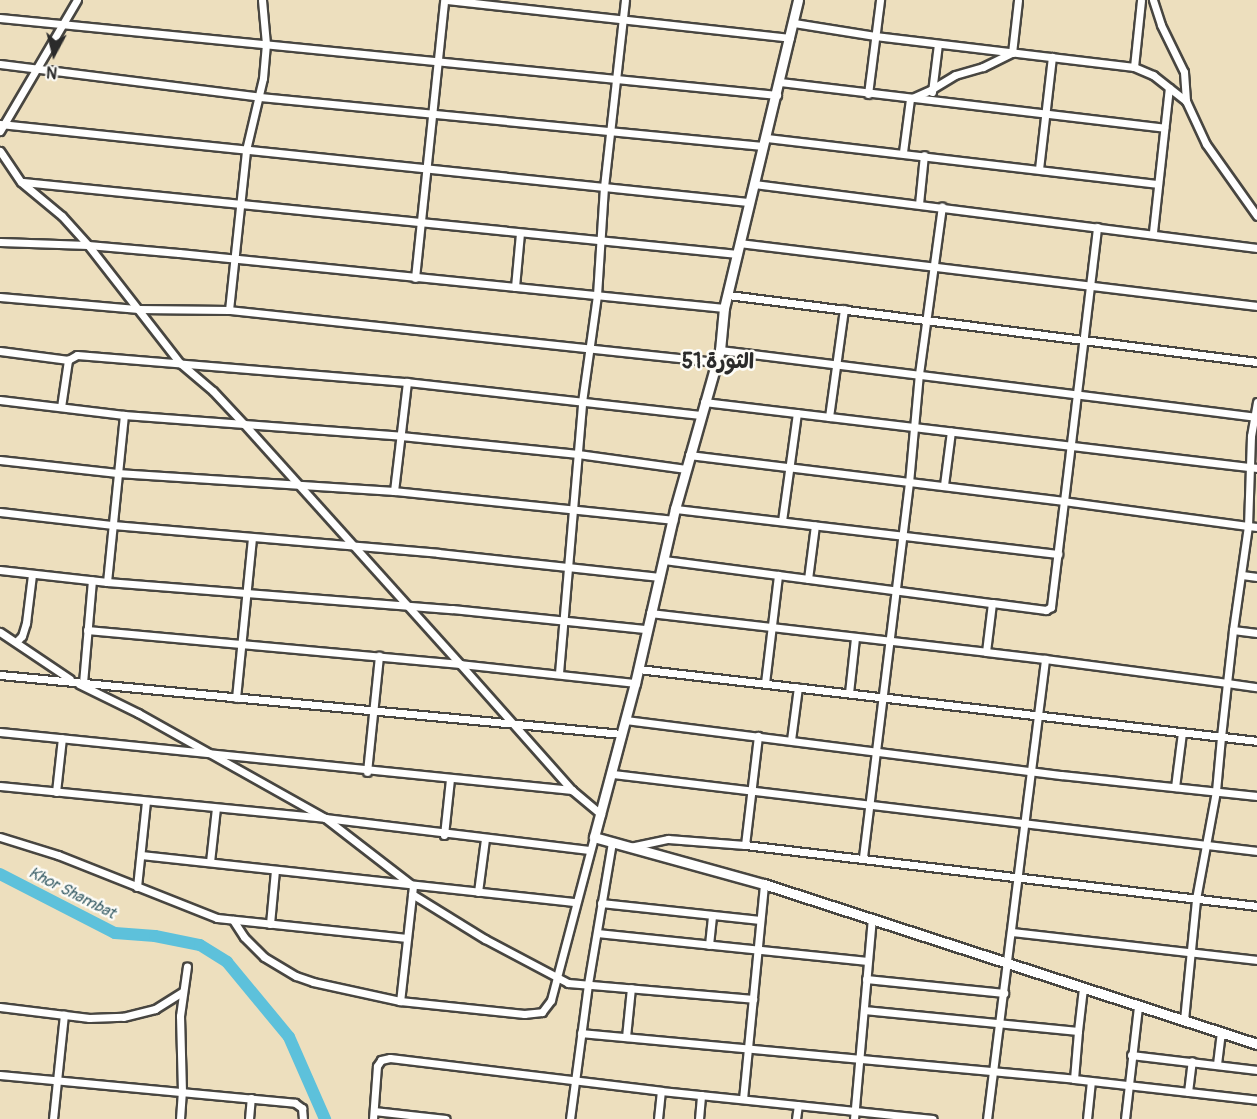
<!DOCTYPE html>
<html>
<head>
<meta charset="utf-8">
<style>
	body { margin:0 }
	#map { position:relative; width:1257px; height:1119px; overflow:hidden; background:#eddfbe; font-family:Pangolin,"Playpen Sans Arabic",sans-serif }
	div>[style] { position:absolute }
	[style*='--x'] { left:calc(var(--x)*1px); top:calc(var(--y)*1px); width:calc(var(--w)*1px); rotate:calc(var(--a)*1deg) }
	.river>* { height:12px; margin:-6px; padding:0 6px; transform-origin:6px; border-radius:6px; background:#5dc1db }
	.roads { filter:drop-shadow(2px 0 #484641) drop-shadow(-2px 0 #484641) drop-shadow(0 2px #484641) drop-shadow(0 -2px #484641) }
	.minor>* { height:7px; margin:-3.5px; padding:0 3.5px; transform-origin:3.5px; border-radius:3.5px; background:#fff }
	.tertiary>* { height:9px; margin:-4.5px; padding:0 4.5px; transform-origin:4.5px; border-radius:4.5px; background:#fff }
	span { translate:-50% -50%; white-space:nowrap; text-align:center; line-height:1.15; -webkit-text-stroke:5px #fdfcf7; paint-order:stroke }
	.water-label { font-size:16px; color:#3c6069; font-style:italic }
	.district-label { font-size:21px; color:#2b2b2b; font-weight:700 }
	.north { position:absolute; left:24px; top:24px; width:60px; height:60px; -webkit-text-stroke:4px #fdfcf7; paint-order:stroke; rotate:187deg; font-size:16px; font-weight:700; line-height:24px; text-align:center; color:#2b2b2b }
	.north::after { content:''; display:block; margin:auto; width:21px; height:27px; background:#2b2b2b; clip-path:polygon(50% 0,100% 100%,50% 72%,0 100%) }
</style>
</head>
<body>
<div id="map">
	<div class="river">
		<div style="--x:0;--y:874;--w:129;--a:27.2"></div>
		<div style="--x:115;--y:933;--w:40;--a:4.3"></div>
		<div style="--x:155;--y:936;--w:46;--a:11.3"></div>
		<div style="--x:200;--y:945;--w:32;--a:32"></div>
		<div style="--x:227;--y:962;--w:97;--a:50.4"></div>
		<div style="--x:289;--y:1037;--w:90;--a:66.3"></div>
	</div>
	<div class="roads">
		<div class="minor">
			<div style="--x:447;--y:0;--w:345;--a:6.3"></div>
			<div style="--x:1153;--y:0;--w:26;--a:72"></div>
			<div style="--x:1161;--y:25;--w:52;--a:63.9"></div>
			<div style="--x:1184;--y:72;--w:29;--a:86"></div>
			<div style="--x:0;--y:18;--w:781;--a:5.66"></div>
			<div style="--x:794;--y:23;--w:82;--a:9.1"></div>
			<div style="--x:875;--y:36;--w:261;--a:6.8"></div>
			<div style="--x:1134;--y:67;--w:21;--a:23"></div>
			<div style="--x:1153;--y:75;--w:42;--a:38.2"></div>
			<div style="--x:1186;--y:101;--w:47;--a:65.1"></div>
			<div style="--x:1206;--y:144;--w:88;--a:54.7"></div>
			<div style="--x:0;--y:64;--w:262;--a:7.2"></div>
			<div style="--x:260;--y:97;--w:505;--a:5.56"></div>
			<div style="--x:1134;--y:67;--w:67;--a:-84"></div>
			<div style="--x:780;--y:82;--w:387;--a:6.8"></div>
			<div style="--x:932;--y:92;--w:48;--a:-82.9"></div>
			<div style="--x:868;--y:94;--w:95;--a:-82.7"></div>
			<div style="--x:0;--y:124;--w:752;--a:5.95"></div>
			<div style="--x:0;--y:131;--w:152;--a:-59.6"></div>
			<div style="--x:766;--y:138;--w:394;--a:6.7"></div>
			<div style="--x:0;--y:151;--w:37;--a:56"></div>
			<div style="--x:21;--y:182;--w:53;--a:39.7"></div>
			<div style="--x:62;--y:216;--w:39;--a:48"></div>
			<div style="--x:88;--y:245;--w:150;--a:52.1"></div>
			<div style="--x:180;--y:363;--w:43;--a:40.3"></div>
			<div style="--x:213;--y:391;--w:45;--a:46.8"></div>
			<div style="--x:244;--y:424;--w:323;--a:48"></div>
			<div style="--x:460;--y:664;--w:176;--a:6.2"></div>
			<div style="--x:903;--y:152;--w:53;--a:-82.5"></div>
			<div style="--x:910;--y:99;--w:24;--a:-24"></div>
			<div style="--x:932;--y:89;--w:27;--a:-31"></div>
			<div style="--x:955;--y:75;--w:29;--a:-16"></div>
			<div style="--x:983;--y:67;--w:32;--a:-26"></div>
			<div style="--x:1012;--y:53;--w:53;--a:-83.5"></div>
			<div style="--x:1039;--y:169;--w:113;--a:-83.4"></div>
			<div style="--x:23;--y:182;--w:718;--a:5.76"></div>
			<div style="--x:754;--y:184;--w:507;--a:7.25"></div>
			<div style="--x:919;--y:204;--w:49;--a:-84.2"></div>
			<div style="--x:1153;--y:232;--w:145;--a:-83.7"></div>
			<div style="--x:0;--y:242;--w:88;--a:2"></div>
			<div style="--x:88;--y:245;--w:91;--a:5"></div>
			<div style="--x:179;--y:253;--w:548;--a:5.76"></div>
			<div style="--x:739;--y:243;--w:522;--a:6.93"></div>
			<div style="--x:415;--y:278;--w:280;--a:-84"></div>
			<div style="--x:515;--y:287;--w:54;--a:-84.7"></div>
			<div style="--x:728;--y:295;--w:533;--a:7.22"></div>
			<div style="--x:0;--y:297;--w:139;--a:5"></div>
			<div style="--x:138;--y:309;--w:91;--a:0.6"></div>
			<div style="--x:229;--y:310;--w:491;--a:6.1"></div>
			<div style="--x:229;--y:310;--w:161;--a:-83.9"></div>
			<div style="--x:246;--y:150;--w:74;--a:-76.7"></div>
			<div style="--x:263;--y:78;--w:34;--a:-85"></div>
			<div style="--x:266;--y:44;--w:44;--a:-95.2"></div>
			<div style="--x:720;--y:350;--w:541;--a:7.11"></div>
			<div style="--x:0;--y:351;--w:69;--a:7.5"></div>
			<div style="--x:0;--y:400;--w:125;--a:6.9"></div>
			<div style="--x:124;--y:415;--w:278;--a:4.3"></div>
			<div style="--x:401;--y:436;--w:178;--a:5.8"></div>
			<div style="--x:578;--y:454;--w:109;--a:7.9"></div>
			<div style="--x:704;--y:402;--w:557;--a:6.81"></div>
			<div style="--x:1257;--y:402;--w:35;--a:100"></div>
			<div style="--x:1251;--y:436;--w:90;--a:91.9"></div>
			<div style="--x:1248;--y:526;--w:9;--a:6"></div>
			<div style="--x:61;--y:407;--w:48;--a:-81.5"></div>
			<div style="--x:68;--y:360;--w:10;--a:-29"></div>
			<div style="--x:77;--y:355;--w:331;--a:4.7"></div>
			<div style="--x:407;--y:382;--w:294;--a:6.4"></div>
			<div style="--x:829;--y:417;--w:109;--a:-82.1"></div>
			<div style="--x:689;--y:455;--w:378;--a:7"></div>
			<div style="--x:1064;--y:501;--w:276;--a:-83.1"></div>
			<div style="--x:0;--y:460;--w:118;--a:6.3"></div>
			<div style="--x:117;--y:473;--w:278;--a:3.7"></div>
			<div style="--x:394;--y:491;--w:281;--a:5.9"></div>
			<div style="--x:944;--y:485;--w:54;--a:-82.6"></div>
			<div style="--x:394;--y:491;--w:110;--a:-83.2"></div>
			<div style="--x:675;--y:509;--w:386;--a:6.7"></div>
			<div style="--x:0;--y:512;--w:114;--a:6.6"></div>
			<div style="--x:113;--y:525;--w:326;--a:4.9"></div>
			<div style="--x:438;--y:553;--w:223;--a:6.2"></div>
			<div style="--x:782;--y:521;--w:109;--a:-82.1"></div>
			<div style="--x:664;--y:560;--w:331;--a:7.5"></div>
			<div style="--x:0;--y:570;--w:108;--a:6.4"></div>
			<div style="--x:107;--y:582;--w:346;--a:4.5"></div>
			<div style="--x:452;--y:609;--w:196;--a:5.9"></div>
			<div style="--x:1242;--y:575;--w:15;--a:8"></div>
			<div style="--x:808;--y:579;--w:54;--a:-82.6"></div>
			<div style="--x:107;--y:582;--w:168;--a:-84.2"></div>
			<div style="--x:650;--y:613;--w:338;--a:6.6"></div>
			<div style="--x:87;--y:630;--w:375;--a:5.2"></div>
			<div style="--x:460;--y:664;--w:169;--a:48.4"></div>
			<div style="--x:572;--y:790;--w:38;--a:40"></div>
			<div style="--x:1233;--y:630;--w:24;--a:7"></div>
			<div style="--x:0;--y:632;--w:84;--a:33.9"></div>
			<div style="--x:16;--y:642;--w:8;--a:-45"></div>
			<div style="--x:22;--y:636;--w:14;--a:-73"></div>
			<div style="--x:26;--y:623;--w:48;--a:-82.9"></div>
			<div style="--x:638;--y:669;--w:623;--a:6.63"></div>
			<div style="--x:559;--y:673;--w:272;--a:-85.1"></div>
			<div style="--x:582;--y:402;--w:108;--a:-82"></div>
			<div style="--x:597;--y:295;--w:108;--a:-86.3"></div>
			<div style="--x:604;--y:187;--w:188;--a:-83.6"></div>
			<div style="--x:0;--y:675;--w:625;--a:5.42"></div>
			<div style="--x:83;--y:683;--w:103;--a:-85"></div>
			<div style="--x:765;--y:683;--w:109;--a:-83.1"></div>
			<div style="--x:79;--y:684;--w:66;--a:26.2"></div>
			<div style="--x:138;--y:713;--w:214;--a:29.3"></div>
			<div style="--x:325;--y:818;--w:111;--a:37.7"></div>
			<div style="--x:413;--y:886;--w:116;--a:96.4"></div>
			<div style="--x:849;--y:693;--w:55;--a:-83.8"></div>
			<div style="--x:236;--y:698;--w:161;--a:-84.3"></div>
			<div style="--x:625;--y:720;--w:439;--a:7.2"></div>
			<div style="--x:1061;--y:775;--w:197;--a:6.1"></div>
			<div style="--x:0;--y:732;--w:575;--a:5.79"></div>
			<div style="--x:791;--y:740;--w:53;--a:-82.5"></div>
			<div style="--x:367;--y:772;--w:117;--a:-84.1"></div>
			<div style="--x:613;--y:774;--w:649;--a:6.82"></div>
			<div style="--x:0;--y:786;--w:327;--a:5.6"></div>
			<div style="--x:325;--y:818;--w:266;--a:6.9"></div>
			<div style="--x:1175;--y:787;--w:55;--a:-82.7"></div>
			<div style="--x:56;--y:792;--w:54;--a:-83.7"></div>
			<div style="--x:444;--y:835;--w:56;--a:-83.9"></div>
			<div style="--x:0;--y:837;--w:61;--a:17.2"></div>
			<div style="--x:58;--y:855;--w:171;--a:21.6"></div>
			<div style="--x:217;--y:918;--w:191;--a:6"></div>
			<div style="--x:745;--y:845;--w:110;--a:-83.2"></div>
			<div style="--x:630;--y:847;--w:39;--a:-12"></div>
			<div style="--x:668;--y:839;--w:77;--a:4.5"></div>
			<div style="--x:745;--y:845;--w:516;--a:6.79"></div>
			<div style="--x:141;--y:855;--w:437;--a:6.2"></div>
			<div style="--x:863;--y:857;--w:377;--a:-83"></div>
			<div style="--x:909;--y:483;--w:109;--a:-84.8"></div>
			<div style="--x:919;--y:374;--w:169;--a:-82.2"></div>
			<div style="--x:210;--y:862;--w:54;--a:-83.7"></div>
			<div style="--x:137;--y:887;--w:86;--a:-84"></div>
			<div style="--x:478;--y:892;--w:53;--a:-82.5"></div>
			<div style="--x:412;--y:894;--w:86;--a:31.7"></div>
			<div style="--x:485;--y:939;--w:94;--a:27.9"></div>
			<div style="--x:568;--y:983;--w:186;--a:4.9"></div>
			<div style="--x:601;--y:903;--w:160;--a:6.1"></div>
			<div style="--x:233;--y:920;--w:20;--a:57"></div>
			<div style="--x:244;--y:937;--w:28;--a:45"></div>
			<div style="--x:264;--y:957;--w:37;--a:31"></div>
			<div style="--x:296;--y:976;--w:18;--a:19"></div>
			<div style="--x:313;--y:982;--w:89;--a:12.3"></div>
			<div style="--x:400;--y:1001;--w:125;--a:6"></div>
			<div style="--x:524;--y:1014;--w:18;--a:-6"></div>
			<div style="--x:542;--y:1012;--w:15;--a:-53"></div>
			<div style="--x:551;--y:1000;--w:169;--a:-75.2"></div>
			<div style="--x:270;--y:924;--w:54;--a:-84.7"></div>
			<div style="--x:1012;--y:932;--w:247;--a:6.5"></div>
			<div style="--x:597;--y:933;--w:272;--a:5.9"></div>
			<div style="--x:709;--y:945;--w:30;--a:-84"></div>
			<div style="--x:866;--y:979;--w:139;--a:5.8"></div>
			<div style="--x:0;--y:1007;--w:90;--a:7"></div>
			<div style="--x:89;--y:1018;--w:34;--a:-2"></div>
			<div style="--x:123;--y:1017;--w:33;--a:-14"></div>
			<div style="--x:155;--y:1009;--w:32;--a:-32"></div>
			<div style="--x:864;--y:1010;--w:215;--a:5.6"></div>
			<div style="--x:1078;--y:1031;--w:43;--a:-83.4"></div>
			<div style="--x:1184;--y:1020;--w:122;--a:-84.3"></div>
			<div style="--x:1196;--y:899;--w:110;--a:-79.5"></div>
			<div style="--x:1216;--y:791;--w:54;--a:-84.7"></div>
			<div style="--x:1221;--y:737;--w:54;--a:-83.7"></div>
			<div style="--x:1227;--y:683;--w:53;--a:-83.5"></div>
			<div style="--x:1233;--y:630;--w:105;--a:-81.8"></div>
			<div style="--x:1248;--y:526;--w:186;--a:-172.3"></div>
			<div style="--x:1064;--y:501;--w:107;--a:97"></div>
			<div style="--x:1051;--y:607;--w:6;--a:149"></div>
			<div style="--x:1046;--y:610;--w:54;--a:-172.6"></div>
			<div style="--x:992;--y:603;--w:49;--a:97"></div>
			<div style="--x:986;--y:652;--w:59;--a:6.8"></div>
			<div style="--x:1045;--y:659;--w:184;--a:7.5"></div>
			<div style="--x:1227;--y:683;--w:30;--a:8"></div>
			<div style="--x:581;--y:1033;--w:495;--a:5.3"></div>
			<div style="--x:1074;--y:1079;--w:184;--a:6.5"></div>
			<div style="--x:626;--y:1037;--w:49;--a:-84.2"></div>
			<div style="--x:1131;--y:1055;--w:127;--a:6.8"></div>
			<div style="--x:1217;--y:1064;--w:32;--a:-83"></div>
			<div style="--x:0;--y:1075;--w:296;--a:5.4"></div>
			<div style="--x:295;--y:1103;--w:9;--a:36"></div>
			<div style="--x:302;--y:1108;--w:11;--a:85"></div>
			<div style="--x:1074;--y:1079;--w:48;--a:-85.2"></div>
			<div style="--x:1188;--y:1092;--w:31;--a:-83"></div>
			<div style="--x:743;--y:1099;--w:216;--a:-84.4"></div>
			<div style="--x:374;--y:1111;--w:72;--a:6.3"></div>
			<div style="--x:53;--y:1119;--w:105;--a:-84"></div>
			<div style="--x:180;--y:1119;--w:27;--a:-86"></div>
			<div style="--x:182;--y:1092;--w:76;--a:-91.5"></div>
			<div style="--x:180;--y:1016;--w:50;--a:-82"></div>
			<div style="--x:249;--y:1119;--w:21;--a:-85"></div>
			<div style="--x:373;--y:1119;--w:53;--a:-85.7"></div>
			<div style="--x:377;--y:1066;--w:7;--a:-56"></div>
			<div style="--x:381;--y:1060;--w:9;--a:-13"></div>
			<div style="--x:390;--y:1058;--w:273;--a:6.9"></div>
			<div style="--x:661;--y:1091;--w:273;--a:5.9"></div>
			<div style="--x:570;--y:1119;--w:136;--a:-82.4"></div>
			<div style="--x:588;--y:984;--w:144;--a:-80.4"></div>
			<div style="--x:658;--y:1119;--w:28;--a:-84"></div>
			<div style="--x:699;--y:1119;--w:24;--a:-85"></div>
			<div style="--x:796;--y:1119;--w:14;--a:-82"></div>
			<div style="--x:854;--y:1119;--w:201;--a:-84.9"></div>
			<div style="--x:987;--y:1119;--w:464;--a:-82.8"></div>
			<div style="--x:1087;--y:1119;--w:38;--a:-84"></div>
			<div style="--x:1125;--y:1119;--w:114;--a:-83.4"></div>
		</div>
		<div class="tertiary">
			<div style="--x:798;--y:0;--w:317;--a:103.5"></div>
			<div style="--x:724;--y:308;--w:42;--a:95.4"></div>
			<div style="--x:720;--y:350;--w:165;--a:105.8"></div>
			<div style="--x:675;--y:509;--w:179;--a:102.9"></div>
			<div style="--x:635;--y:683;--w:159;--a:104.9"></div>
			<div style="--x:594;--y:837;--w:176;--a:15.5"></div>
			<div style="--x:764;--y:884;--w:518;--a:17.98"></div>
		</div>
	</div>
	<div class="water-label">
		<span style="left:72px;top:893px;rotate:27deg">Khor Shambat</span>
	</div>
	<div class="district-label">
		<span style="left:718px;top:362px">الثورة 51</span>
	</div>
	<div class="north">N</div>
</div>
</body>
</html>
